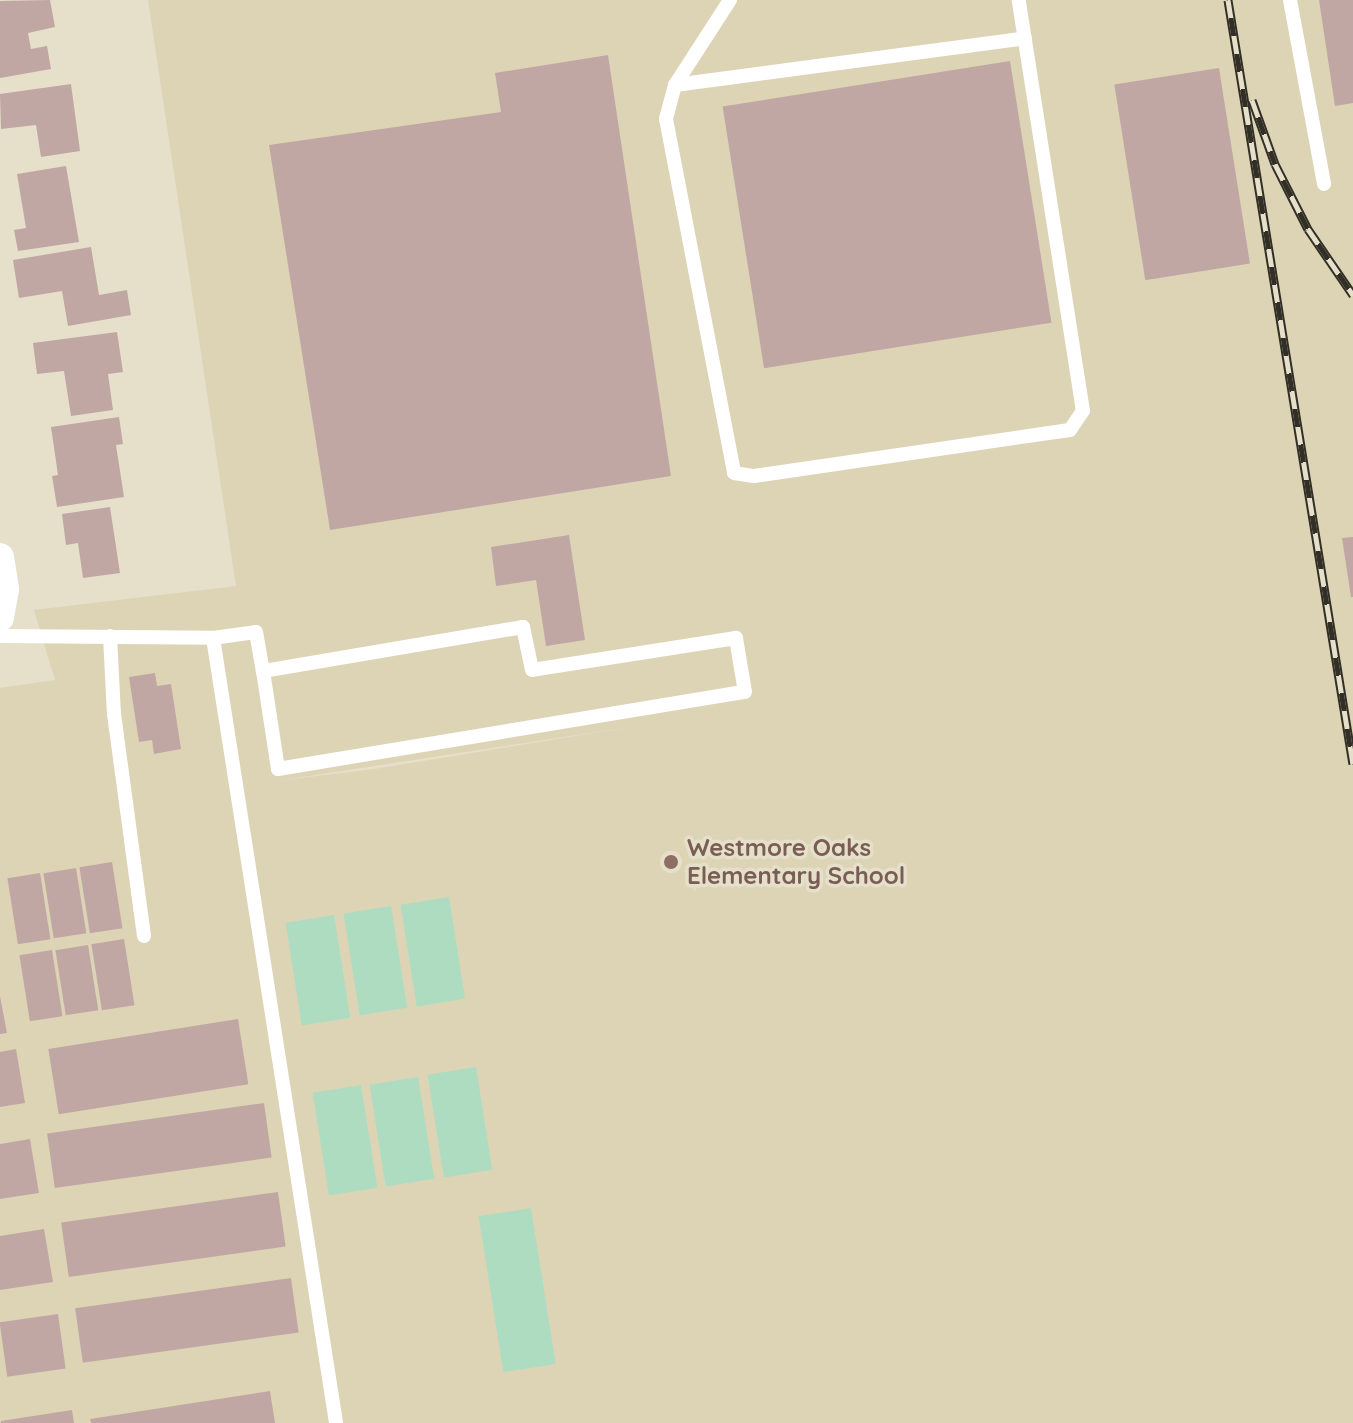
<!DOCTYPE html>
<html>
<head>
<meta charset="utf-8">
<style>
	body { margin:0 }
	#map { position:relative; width:1353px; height:1423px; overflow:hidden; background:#e6dfc9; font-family:Quicksand,sans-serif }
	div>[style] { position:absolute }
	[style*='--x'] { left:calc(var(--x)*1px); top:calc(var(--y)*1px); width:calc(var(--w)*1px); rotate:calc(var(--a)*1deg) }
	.built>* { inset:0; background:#ddd4b6 }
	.green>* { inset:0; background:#aedcc0; transform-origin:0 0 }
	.building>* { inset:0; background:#c1a7a4; transform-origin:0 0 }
	.service>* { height:14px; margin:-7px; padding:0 7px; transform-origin:7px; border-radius:7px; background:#fff }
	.minor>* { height:28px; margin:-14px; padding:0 14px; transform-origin:14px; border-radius:14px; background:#fff }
	.rail>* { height:9px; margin-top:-4.5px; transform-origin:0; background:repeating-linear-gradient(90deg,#e6dfc9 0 18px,#322f26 0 36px); box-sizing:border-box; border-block:2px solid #322f26 }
	.dots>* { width:22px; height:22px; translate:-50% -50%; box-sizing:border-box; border:4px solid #e6dfc9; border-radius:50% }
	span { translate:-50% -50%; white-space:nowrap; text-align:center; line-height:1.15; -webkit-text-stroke:7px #e6dfc9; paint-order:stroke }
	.education-label { font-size:24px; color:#785e54; font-weight:700 }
	.left { translate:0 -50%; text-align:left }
</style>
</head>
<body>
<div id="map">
	<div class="built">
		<div style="clip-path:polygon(evenodd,148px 0,1353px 0,1353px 1423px,0 1423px,0 688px,55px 680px,34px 610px,236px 586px,148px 0,624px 728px,374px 769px,276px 781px,623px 728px,624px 728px)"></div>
	</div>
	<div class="green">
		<div style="left:449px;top:897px;width:103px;height:49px;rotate:81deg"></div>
		<div style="left:391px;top:906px;width:103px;height:48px;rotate:81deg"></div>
		<div style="left:334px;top:915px;width:104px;height:49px;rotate:81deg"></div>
		<div style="left:476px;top:1067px;width:104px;height:49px;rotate:81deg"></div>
		<div style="left:418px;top:1077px;width:103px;height:49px;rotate:81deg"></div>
		<div style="left:361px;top:1085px;width:104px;height:49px;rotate:81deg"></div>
		<div style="left:531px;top:1208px;width:158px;height:53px;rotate:81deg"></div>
	</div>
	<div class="building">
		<div style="clip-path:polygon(50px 0,55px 27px,28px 33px,31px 49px,47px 46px,51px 69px,0 78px,0 1px)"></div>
		<div style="clip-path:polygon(1319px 0,1353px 0,1353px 103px,1335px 106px)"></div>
		<div style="clip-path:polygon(608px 55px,671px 476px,330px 530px,269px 145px,501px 112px,495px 73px)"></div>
		<div style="left:1010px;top:61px;width:265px;height:291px;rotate:81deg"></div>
		<div style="left:1219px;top:68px;width:198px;height:106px;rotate:81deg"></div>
		<div style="clip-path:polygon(71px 84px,80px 151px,41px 157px,36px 125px,1px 129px,0 94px)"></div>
		<div style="clip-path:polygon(66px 166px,79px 242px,18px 251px,14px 230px,26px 228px,17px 174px)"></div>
		<div style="clip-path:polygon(91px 247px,99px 295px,127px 290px,131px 315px,68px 326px,62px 291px,19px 298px,13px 260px)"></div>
		<div style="clip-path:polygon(117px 332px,123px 372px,108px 374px,113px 410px,71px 416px,64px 371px,37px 374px,33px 343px)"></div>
		<div style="clip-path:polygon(119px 417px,123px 444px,116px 445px,124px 497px,57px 507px,52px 476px,58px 475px,51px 427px)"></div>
		<div style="clip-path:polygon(110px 507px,120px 573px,83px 578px,78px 543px,66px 545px,62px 514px)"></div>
		<div style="clip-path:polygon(569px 535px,585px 640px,546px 646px,536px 580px,496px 586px,491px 547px)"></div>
		<div style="clip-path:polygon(1353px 537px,1353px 597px,1351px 597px,1342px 538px)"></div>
		<div style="clip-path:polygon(155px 673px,157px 686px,171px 684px,181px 749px,154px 754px,152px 740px,139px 742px,129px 677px)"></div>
		<div style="left:112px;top:862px;width:67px;height:33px;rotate:81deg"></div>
		<div style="left:76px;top:868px;width:66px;height:33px;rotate:81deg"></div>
		<div style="left:40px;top:873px;width:67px;height:33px;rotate:81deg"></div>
		<div style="left:124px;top:939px;width:67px;height:33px;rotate:81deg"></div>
		<div style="left:88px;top:945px;width:66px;height:33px;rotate:81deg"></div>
		<div style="left:52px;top:950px;width:67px;height:33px;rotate:81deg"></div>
		<div style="clip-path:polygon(0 996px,7px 1033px,0 1034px)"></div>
		<div style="left:238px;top:1019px;width:66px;height:192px;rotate:81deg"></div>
		<div style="clip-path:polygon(16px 1049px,25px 1103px,0 1107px,0 1052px)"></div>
		<div style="left:264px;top:1103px;width:55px;height:219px;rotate:82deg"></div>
		<div style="clip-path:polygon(30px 1139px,39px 1193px,0 1199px,0 1144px)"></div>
		<div style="left:278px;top:1192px;width:55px;height:219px;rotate:82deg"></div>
		<div style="clip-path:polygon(44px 1229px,53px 1282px,0 1290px,0 1236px)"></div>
		<div style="left:291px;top:1278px;width:55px;height:218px;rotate:82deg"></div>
		<div style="left:58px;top:1314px;width:55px;height:59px;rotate:82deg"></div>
		<div style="clip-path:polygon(270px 1391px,275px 1423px,91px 1423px,90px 1419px)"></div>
		<div style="clip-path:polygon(72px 1410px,74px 1423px,1px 1423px,1px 1421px)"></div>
	</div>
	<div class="service">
		<div style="--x:730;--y:0;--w:101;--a:122.9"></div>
		<div style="--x:675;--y:85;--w:35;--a:105"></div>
		<div style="--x:666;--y:119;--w:360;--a:79.1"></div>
		<div style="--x:734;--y:473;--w:20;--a:9"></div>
		<div style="--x:754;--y:476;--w:319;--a:-8.3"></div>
		<div style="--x:1070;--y:430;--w:23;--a:-56"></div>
		<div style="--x:1083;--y:411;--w:416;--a:-98.9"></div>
		<div style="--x:1290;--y:0;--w:187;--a:79.5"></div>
		<div style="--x:675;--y:85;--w:353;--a:-7.6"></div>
		<div style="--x:0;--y:636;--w:213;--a:0.5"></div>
		<div style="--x:213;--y:638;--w:795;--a:81.09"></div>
		<div style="--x:110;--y:636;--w:78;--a:87.1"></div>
		<div style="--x:114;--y:714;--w:224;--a:82.3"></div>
		<div style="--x:213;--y:638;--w:43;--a:-7.9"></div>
		<div style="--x:256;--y:632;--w:40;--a:80"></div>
		<div style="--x:263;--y:671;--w:99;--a:81.3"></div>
		<div style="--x:278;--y:769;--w:473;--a:-9.4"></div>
		<div style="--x:745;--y:692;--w:55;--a:-99.5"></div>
		<div style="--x:736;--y:638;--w:206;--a:171.1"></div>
		<div style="--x:532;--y:670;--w:44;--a:-101.8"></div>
		<div style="--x:523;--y:627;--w:264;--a:170.4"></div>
	</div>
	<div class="minor">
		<div style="--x:0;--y:557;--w:32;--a:81"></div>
		<div style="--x:5;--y:589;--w:29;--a:100"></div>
	</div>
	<div class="rail">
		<div style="--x:1228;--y:0;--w:774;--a:80.71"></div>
		<div style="--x:1252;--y:100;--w:68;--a:70.2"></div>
		<div style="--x:1275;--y:164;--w:73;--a:63.1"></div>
		<div style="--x:1308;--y:229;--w:80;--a:55.7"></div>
	</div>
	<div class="dots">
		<div style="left:671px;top:862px;background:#8d6e63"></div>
	</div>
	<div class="education-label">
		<span class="left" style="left:687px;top:862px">Westmore Oaks<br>Elementary School</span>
	</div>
</div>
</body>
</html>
